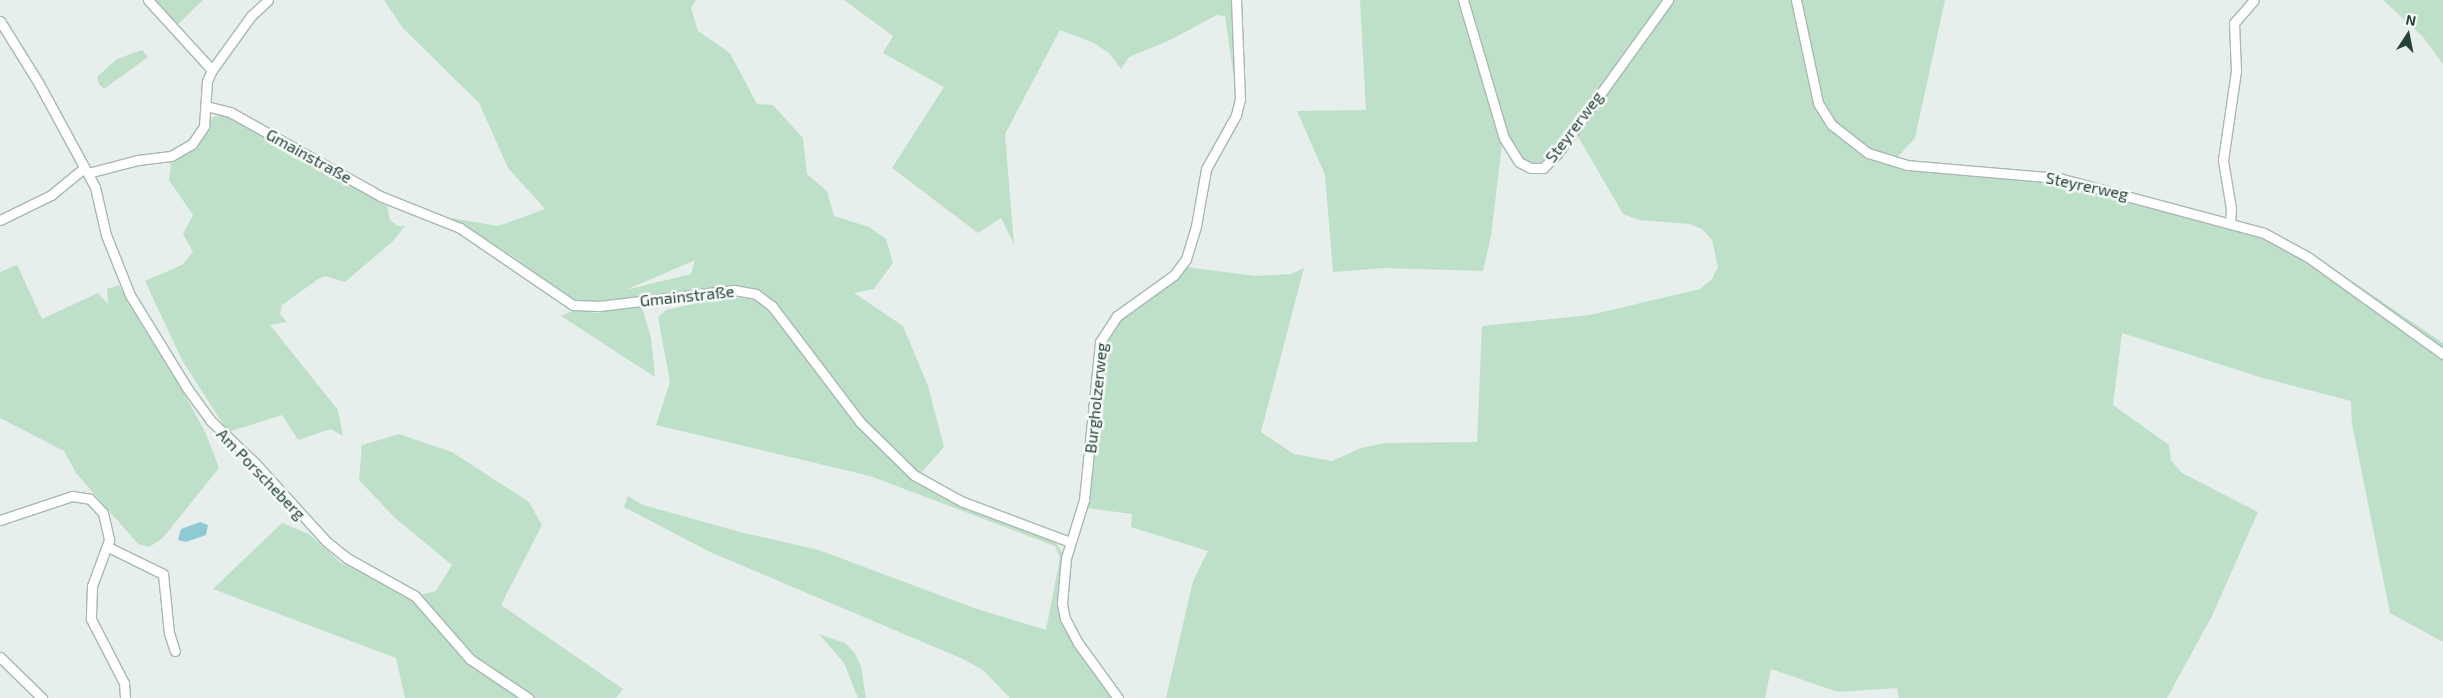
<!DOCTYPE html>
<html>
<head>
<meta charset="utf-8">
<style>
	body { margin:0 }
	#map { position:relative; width:2443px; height:698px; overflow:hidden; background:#e6efeb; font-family:"Exo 2",sans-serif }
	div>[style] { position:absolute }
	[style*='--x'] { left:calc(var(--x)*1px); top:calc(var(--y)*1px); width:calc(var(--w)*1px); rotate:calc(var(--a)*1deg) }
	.green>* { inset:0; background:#bfe0c8 }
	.water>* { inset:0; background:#8ec9d4 }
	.roads { filter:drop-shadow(1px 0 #a8b8b2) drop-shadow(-1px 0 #a8b8b2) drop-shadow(0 1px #a8b8b2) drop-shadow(0 -1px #a8b8b2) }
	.minor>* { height:9px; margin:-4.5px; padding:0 4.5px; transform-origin:4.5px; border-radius:4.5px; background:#fff }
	span { translate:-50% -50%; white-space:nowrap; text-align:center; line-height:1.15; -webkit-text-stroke:5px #f7fbf9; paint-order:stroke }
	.street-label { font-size:16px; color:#24423a }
	.north { position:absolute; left:2383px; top:10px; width:50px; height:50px; -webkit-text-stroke:4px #f7fbf9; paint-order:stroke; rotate:11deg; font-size:14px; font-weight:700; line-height:20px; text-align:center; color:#24423a }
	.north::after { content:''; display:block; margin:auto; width:18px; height:22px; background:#24423a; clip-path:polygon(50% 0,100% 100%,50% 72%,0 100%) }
</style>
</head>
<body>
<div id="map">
	<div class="green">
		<div style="clip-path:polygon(151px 0,203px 0,175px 27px)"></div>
		<div style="clip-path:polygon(evenodd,384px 0,696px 0,691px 8px,698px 31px,730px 53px,757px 104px,773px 105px,803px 138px,807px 174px,827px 191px,834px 216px,869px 227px,886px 239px,893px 263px,874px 289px,854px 293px,903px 326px,928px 386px,944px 447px,921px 473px,925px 479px,878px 437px,765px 294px,750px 288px,729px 286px,670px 295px,584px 302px,571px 299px,511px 255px,451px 218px,498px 226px,545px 209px,508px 168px,479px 103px,402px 27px,384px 0,695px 260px,691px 274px,625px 290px,656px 277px,695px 260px)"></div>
		<div style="clip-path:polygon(844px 0,1234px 0,1236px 93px,1225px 16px,1217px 15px,1170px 40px,1129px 57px,1121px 69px,1109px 53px,1094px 43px,1060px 30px,1005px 134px,1014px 244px,1001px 218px,978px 233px,892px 168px,944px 87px,883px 53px,893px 36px)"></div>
		<div style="clip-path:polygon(1360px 0,1945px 0,1915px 138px,1893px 162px,2077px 177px,2267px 230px,2324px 262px,2443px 343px,2443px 642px,2390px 613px,2352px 424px,2351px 401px,2263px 378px,2122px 333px,2113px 405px,2169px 445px,2171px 460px,2182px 473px,2258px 512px,2212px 616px,2167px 698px,1899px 698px,1897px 688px,1838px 692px,1771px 669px,1765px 698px,1166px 698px,1193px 581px,1208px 551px,1131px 527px,1132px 514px,1086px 508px,1102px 346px,1115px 322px,1186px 267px,1256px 276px,1291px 274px,1304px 268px,1261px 432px,1294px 454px,1332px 461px,1361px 448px,1384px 443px,1477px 442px,1482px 326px,1590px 315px,1700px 289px,1712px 279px,1718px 267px,1712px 240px,1702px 229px,1690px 224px,1639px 220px,1623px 214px,1576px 133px,1545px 170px,1530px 173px,1515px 166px,1502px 144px,1491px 236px,1483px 271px,1384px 268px,1333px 272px,1325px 175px,1297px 111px,1366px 110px)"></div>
		<div style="clip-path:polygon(2383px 0,2443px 0,2443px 64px,2423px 37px)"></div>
		<div style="clip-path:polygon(142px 50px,148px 57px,104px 89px,99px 84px,97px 77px,117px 59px)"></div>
		<div style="clip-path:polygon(224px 115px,387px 206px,390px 220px,398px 226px,405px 226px,392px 242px,345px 282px,325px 276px,317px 280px,282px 305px,280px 314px,287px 322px,270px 325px,338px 410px,343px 436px,331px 429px,298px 440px,282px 415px,228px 432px,182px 360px,145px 281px,182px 265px,193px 252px,183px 234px,193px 215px,169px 180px,171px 163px,199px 143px,213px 117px)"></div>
		<div style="clip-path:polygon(17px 265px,42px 319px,98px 293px,108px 304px,107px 289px,119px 285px,145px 331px,159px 347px,206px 434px,219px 468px,162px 539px,149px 547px,138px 544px,76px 473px,64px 451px,0 418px,0 272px)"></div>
		<div style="clip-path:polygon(728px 296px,754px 300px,765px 307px,868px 436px,908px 474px,929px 489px,969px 507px,1052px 537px,1062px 552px,1059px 607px,1114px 698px,1010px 698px,983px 670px,963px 659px,710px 552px,624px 507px,628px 496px,643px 505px,744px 533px,819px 550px,974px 608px,1046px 630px,1060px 558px,1055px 546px,870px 476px,656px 425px,670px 382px,658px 317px,666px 310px)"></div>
		<div style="clip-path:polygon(642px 307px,651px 338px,655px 377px,561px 316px,575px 310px,598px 313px,608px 309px)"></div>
		<div style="clip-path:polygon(399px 434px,452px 452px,529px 502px,542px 525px,501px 605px,623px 689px,616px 698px,405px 698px,396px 658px,213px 589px,282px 523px,309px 534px,340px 562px,412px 597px,436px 591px,452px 565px,395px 518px,359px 480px,362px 445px)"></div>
		<div style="clip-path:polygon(819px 634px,845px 643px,854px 652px,861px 666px,866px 698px,858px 698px,844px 663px)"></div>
	</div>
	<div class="water">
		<div style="clip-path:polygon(200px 522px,208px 525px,206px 535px,186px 542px,178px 540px,181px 529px)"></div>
	</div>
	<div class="roads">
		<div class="minor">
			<div style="--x:148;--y:0;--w:95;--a:47.6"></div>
			<div style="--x:1463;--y:0;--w:144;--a:73.5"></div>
			<div style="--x:1504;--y:138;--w:28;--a:58"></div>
			<div style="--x:1519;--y:162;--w:13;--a:27"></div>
			<div style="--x:1531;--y:168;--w:12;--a:0"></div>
			<div style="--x:1543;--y:168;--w:20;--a:-45"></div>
			<div style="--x:1557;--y:154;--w:190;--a:-54.2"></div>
			<div style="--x:1796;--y:0;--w:105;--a:77.9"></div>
			<div style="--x:1818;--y:103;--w:26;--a:58"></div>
			<div style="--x:1832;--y:125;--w:46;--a:37.9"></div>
			<div style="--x:1868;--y:153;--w:41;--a:17.1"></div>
			<div style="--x:1907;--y:165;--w:153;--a:4.9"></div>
			<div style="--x:2059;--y:178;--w:212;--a:15"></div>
			<div style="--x:2264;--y:233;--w:50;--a:28.6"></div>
			<div style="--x:2308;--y:257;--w:166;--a:35.7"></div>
			<div style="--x:0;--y:21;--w:72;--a:58.1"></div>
			<div style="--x:38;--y:82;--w:119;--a:61.5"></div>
			<div style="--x:95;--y:187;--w:49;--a:77.1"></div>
			<div style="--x:106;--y:235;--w:65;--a:68.2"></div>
			<div style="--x:130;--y:295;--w:109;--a:58.5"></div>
			<div style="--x:187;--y:388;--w:41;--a:54"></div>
			<div style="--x:211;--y:421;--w:62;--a:43.7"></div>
			<div style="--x:256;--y:464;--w:105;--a:47.7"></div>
			<div style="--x:327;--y:542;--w:26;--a:39"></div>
			<div style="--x:347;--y:558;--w:78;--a:29.2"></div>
			<div style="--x:415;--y:596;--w:84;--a:48.9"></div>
			<div style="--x:470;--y:659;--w:70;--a:33.9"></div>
			<div style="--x:206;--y:106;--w:25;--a:14"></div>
			<div style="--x:230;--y:112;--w:172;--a:29.2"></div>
			<div style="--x:380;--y:196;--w:86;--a:21.8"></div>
			<div style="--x:460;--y:228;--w:137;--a:34.3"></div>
			<div style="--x:573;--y:305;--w:26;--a:2"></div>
			<div style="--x:599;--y:306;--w:136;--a:-6.8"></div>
			<div style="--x:734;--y:290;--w:22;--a:10"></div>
			<div style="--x:756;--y:294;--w:20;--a:37"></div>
			<div style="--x:772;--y:306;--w:146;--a:52.8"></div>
			<div style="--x:860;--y:422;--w:76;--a:44.5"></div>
			<div style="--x:914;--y:475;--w:54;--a:29"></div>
			<div style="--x:961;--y:501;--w:116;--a:20.6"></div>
			<div style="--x:88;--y:173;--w:52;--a:-14.6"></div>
			<div style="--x:138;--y:160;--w:33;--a:-7"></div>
			<div style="--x:171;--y:156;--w:24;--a:-30"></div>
			<div style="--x:192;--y:144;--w:22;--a:-56"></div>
			<div style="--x:204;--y:126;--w:45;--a:-86.2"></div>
			<div style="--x:207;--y:81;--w:12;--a:-66"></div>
			<div style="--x:212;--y:70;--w:67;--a:-54.2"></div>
			<div style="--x:251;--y:16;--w:23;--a:-43"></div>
			<div style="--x:0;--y:220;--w:57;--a:-26.1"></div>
			<div style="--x:51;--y:195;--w:43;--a:-39.3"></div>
			<div style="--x:2230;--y:223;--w:14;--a:-86"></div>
			<div style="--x:2231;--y:209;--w:50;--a:-99.3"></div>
			<div style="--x:2223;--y:160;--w:90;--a:-81.7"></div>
			<div style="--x:2236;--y:71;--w:48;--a:-92.4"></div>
			<div style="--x:2234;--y:23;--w:30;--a:-49"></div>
			<div style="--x:0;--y:520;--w:76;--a:-18.4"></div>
			<div style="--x:72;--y:496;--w:18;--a:9"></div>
			<div style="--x:90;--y:499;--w:19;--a:47"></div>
			<div style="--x:103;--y:513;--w:28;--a:77"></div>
			<div style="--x:109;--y:540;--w:49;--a:110.3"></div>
			<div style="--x:92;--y:586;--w:33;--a:92"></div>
			<div style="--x:91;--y:619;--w:72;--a:62.7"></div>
			<div style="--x:124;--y:683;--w:15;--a:86"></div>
			<div style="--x:108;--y:547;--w:61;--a:26.1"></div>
			<div style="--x:163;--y:574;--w:59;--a:84.2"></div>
			<div style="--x:169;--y:633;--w:19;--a:72"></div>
			<div style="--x:0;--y:657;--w:59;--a:44.3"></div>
			<div style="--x:1118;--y:698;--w:68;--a:-126"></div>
			<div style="--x:1078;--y:643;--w:27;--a:-118"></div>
			<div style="--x:1065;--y:619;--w:16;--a:-101"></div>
			<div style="--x:1062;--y:603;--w:45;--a:-84.9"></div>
			<div style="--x:1066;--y:558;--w:61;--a:-72.8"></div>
			<div style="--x:1084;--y:500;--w:159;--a:-84.2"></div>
			<div style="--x:1100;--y:342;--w:31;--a:-57"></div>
			<div style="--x:1117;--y:316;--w:70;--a:-35.7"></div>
			<div style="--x:1174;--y:275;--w:20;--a:-53"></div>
			<div style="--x:1186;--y:259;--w:34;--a:-73"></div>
			<div style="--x:1196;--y:226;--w:58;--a:-80"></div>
			<div style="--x:1206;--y:169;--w:62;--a:-60.9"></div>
			<div style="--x:1236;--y:115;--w:16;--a:-76"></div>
			<div style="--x:1240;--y:99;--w:99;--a:-92.3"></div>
		</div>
	</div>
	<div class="street-label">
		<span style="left:1574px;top:127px;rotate:-53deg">Steyrerweg</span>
		<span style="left:309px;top:156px;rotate:29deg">Gmainstraße</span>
		<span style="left:2087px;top:186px;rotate:12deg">Steyrerweg</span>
		<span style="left:687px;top:296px;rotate:-6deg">Gmainstraße</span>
		<span style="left:1096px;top:398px;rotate:-84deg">Burgholzerweg</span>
		<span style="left:261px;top:474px;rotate:46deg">Am Porscheberg</span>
	</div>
	<div class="north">N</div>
</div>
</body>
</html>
